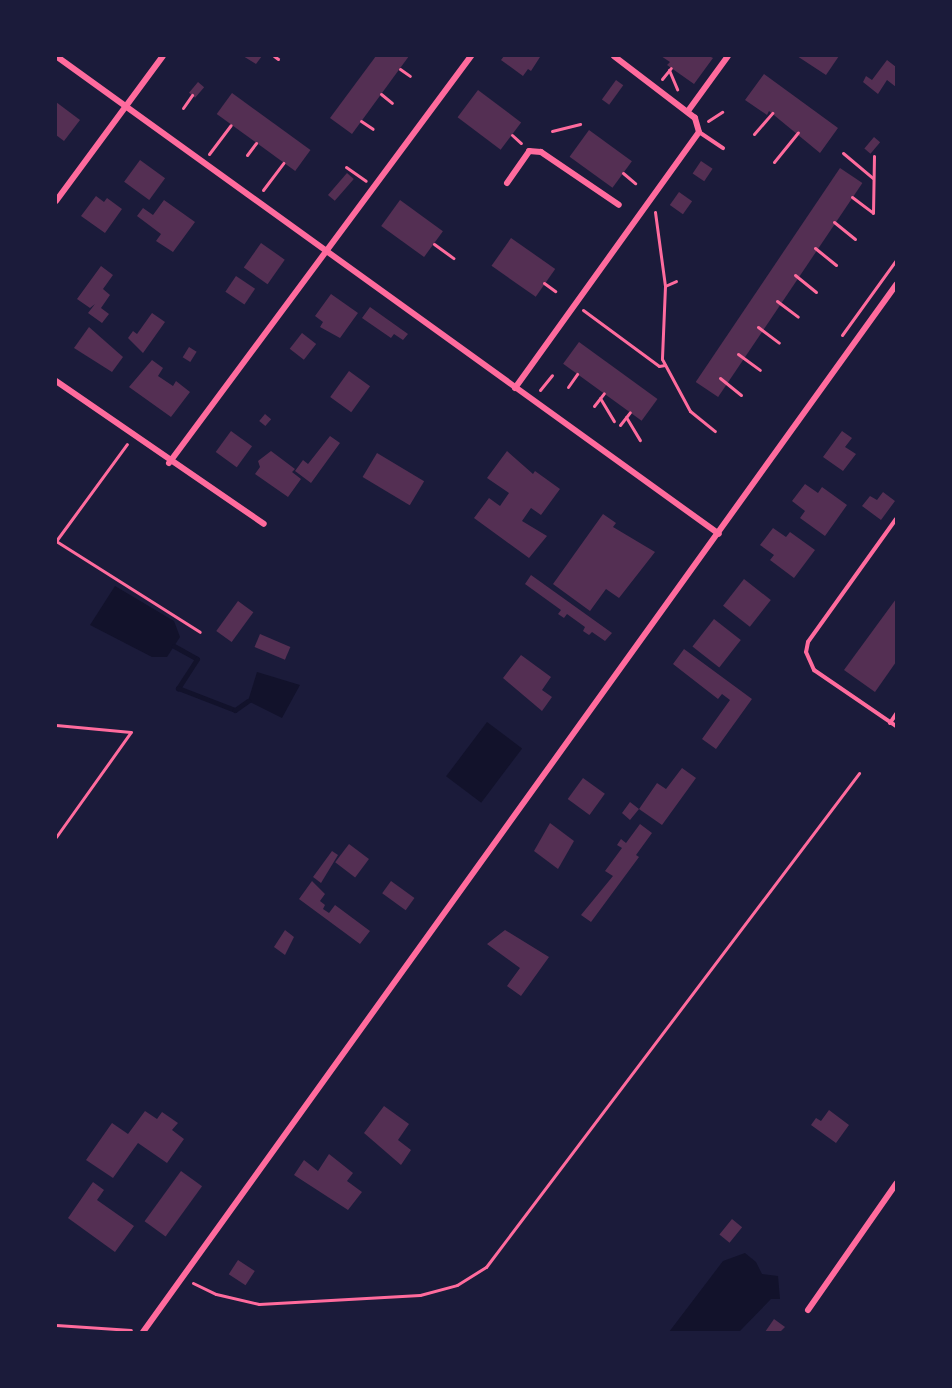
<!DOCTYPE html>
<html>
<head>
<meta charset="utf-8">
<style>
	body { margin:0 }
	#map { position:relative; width:952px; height:1388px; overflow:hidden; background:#1b1b3a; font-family:Poppins,sans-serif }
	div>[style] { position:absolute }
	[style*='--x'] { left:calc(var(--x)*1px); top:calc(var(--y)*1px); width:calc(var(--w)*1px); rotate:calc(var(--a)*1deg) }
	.water>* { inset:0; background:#12122b; transform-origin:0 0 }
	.stream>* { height:5px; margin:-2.5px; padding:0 2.5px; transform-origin:2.5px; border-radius:2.5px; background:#12122b }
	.building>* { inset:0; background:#542f53; transform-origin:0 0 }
	.path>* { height:3px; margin:-1.5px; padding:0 1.5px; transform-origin:1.5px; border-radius:1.5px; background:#ff6b9d }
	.service>* { height:4px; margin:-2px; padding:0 2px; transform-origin:2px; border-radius:2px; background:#ff6b9d }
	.minor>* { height:6px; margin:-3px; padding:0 3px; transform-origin:3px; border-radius:3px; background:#ff6b9d }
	span { translate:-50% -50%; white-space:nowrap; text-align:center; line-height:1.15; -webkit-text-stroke:5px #1b1b3a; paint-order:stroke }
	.frame { position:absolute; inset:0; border:57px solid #1b1b3a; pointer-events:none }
</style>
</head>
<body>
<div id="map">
	<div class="water">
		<div style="clip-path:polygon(115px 586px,174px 621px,180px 637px,167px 657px,152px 657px,90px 625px)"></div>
		<div style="clip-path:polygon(257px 672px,300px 685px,282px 718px,248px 701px)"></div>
		<div style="left:487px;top:722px;width:44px;height:68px;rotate:37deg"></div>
		<div style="clip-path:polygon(745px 1253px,756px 1262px,762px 1274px,778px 1276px,780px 1299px,771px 1299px,739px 1332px,669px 1332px,723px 1261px)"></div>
	</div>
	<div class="stream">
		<div style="--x:174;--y:646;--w:26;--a:29"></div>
		<div style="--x:197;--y:659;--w:35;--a:123"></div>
		<div style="--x:178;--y:688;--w:61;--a:21.1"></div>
		<div style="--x:235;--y:710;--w:16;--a:-35"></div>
	</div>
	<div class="building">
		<div style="clip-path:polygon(243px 56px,262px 56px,256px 64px)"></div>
		<div style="clip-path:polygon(376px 56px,409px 56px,352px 134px,330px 118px)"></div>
		<div style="clip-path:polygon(504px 56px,538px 56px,540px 57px,531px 71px,528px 69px,523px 76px,501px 60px)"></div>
		<div style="clip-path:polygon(661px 56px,709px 56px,713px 58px,694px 84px,667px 65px,670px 62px)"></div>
		<div style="clip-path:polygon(797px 56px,839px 56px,826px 75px)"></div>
		<div style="clip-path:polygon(887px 60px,896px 67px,896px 87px,887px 80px,878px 94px,863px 82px,866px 76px,872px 80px)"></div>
		<div style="clip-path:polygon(764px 74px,838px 128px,820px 153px,769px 111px,767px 115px,745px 100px)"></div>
		<div style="left:616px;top:80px;width:9px;height:24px;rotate:36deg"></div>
		<div style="left:198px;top:82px;width:8px;height:14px;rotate:40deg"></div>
		<div style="left:478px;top:90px;width:54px;height:34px;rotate:37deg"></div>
		<div style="left:232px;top:93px;width:97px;height:26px;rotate:36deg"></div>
		<div style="clip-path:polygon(56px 102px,80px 120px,64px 141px,56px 135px)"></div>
		<div style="left:589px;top:130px;width:53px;height:33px;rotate:36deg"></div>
		<div style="left:874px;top:137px;width:8px;height:15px;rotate:40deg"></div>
		<div style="left:140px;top:160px;width:31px;height:27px;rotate:36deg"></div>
		<div style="left:701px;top:161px;width:14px;height:15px;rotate:34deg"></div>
		<div style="left:840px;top:168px;width:27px;height:258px;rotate:34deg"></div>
		<div style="left:347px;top:173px;width:9px;height:29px;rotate:41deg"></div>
		<div style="left:679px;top:192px;width:16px;height:16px;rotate:35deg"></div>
		<div style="clip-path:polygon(96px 196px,104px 202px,107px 198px,122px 209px,105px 233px,81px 216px)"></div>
		<div style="clip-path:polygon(164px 200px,195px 222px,173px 252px,156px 241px,161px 234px,137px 216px,143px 208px,153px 215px)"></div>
		<div style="left:400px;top:200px;width:53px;height:32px;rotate:36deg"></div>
		<div style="left:511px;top:238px;width:54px;height:34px;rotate:35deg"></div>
		<div style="left:261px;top:243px;width:29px;height:30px;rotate:35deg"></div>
		<div style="clip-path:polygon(101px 266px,113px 275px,103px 289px,110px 295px,101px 308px,109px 314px,102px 323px,88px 313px,95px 304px,90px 308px,77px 299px)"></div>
		<div style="left:236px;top:276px;width:23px;height:19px;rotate:34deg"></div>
		<div style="clip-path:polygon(331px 294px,358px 313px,340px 338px,320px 327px,323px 322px,315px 316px)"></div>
		<div style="clip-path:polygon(370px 307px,408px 334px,403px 340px,394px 334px,391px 338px,362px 318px)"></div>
		<div style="clip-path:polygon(152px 313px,165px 322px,143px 353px,128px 338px,133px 331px,137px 334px)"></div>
		<div style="clip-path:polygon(89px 327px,123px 357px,112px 372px,74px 348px)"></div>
		<div style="left:302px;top:333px;width:18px;height:20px;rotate:38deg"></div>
		<div style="left:579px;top:342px;width:97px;height:27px;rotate:36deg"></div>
		<div style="left:189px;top:347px;width:9px;height:12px;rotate:32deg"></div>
		<div style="clip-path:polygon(152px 360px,163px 368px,158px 376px,173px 386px,176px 381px,190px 392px,171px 417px,129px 387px)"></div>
		<div style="left:349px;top:371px;width:26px;height:32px;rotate:36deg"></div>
		<div style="left:265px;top:414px;width:8px;height:9px;rotate:40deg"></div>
		<div style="left:231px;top:431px;width:26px;height:26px;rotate:36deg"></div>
		<div style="clip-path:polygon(842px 431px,852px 438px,845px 447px,856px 454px,843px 471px,823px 457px)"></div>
		<div style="clip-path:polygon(330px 436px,340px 443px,311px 483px,295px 471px,303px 460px,308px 464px)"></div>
		<div style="clip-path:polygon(271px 451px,295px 469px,292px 472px,301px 479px,288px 497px,255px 474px,260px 467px,258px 461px)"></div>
		<div style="clip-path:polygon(507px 451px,533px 474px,535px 471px,560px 489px,541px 515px,531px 508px,522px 521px,547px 536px,529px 558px,474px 518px,489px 498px,500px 506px,509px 493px,487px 478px)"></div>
		<div style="left:377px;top:453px;width:55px;height:28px;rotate:31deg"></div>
		<div style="clip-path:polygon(805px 484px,818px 493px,822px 487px,847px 505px,825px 536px,800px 518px,805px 511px,792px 501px)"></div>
		<div style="clip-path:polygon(883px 492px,895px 501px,881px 520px,862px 506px,870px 496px,877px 500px)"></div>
		<div style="clip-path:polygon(603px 514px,616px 523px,613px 527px,655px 552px,619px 598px,606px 589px,590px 611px,553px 584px)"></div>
		<div style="clip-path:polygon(773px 528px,786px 537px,790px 532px,815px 550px,794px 578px,770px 560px,774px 555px,760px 545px)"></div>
		<div style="clip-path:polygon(531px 575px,612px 633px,605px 641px,592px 632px,589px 635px,583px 631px,585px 627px,567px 614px,564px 618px,558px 614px,561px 610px,525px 584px)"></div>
		<div style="left:744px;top:579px;width:34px;height:34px;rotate:38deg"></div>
		<div style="clip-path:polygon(896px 599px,896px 662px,875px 692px,844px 670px)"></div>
		<div style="left:238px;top:601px;width:19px;height:37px;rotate:36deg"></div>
		<div style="left:714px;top:619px;width:34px;height:35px;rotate:38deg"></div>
		<div style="left:260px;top:634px;width:33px;height:14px;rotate:23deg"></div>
		<div style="clip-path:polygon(684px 649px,752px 699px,716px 749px,702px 739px,730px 700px,722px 694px,718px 699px,673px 664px)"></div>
		<div style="clip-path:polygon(521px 655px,551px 677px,542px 690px,552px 697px,542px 711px,503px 678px)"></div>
		<div style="clip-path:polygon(682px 768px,696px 778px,662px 825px,639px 809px,630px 820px,622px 813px,630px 802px,639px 809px,657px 783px,666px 789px)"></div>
		<div style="left:583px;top:778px;width:27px;height:26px;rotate:36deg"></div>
		<div style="clip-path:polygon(550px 823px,574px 841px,558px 869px,534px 851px)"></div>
		<div style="clip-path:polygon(640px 824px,652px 833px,636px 855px,639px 857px,591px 922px,581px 915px,613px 876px,605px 871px,622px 848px,617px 845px,621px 839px,626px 843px)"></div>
		<div style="left:349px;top:844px;width:25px;height:23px;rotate:37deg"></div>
		<div style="clip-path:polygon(332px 851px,338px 855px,321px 883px,313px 877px)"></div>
		<div style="clip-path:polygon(312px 881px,325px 894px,320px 901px,325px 905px,323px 909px,329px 913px,335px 905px,370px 931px,360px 944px,299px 899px)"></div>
		<div style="left:391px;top:881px;width:29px;height:15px;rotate:36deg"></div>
		<div style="clip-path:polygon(285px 930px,294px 937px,285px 955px,274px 947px)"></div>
		<div style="clip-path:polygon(505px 930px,549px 957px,521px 996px,507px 986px,520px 968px,487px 944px)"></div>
		<div style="clip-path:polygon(384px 1106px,409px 1124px,398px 1140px,411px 1150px,401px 1165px,364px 1133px)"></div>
		<div style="clip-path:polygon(829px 1110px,849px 1125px,836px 1143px,811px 1125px,816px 1118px,821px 1121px)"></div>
		<div style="clip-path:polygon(145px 1111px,157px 1119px,162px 1112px,178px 1123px,172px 1130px,184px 1139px,167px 1163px,138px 1143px,113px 1178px,86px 1160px,112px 1123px,128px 1134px)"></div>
		<div style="clip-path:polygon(329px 1154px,353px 1173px,347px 1181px,362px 1192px,348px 1210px,294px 1175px,304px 1160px,318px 1171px)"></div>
		<div style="left:181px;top:1171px;width:26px;height:62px;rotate:36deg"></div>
		<div style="clip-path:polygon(93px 1182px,104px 1190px,97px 1200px,134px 1226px,115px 1252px,68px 1218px)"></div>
		<div style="left:732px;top:1219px;width:13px;height:20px;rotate:39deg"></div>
		<div style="left:238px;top:1260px;width:20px;height:17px;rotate:33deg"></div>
		<div style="clip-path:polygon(774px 1319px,785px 1327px,780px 1332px,765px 1332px)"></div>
	</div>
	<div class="path">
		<div style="--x:274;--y:56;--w:5;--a:37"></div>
		<div style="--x:400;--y:69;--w:12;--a:35"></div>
		<div style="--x:669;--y:70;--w:21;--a:67"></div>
		<div style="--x:662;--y:79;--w:14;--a:-51"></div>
		<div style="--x:381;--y:94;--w:14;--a:39"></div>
		<div style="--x:183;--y:108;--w:16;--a:-55"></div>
		<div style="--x:361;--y:121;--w:14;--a:34"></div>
		<div style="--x:708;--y:121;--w:17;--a:-33"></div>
		<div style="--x:552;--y:131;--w:29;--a:-14"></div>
		<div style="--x:754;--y:134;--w:28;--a:-49"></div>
		<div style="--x:512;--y:135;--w:12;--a:42"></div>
		<div style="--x:843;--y:153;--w:39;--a:40"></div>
		<div style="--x:209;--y:154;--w:36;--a:-53"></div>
		<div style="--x:247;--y:155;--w:15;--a:-53"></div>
		<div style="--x:774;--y:162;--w:38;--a:-51"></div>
		<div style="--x:346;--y:167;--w:24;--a:35"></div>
		<div style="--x:623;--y:173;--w:16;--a:40"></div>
		<div style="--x:263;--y:190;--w:34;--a:-53"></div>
		<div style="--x:852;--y:197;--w:26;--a:37"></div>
		<div style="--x:873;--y:213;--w:57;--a:-89"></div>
		<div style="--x:655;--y:212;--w:75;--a:82.3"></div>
		<div style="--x:665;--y:286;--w:73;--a:92.4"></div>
		<div style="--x:662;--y:359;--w:59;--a:61.7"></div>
		<div style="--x:690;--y:411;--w:32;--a:39"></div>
		<div style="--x:834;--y:222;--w:27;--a:39"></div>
		<div style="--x:434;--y:244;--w:24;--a:36"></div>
		<div style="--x:815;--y:248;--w:27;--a:39"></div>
		<div style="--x:795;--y:275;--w:27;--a:39"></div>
		<div style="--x:544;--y:283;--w:14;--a:36"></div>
		<div style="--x:665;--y:286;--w:12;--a:-24"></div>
		<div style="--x:777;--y:301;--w:26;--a:37"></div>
		<div style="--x:583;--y:310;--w:94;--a:36.4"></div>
		<div style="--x:659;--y:366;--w:6;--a:-9"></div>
		<div style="--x:758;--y:327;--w:26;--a:37"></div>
		<div style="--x:842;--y:335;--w:92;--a:-54.2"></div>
		<div style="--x:738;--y:354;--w:27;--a:36"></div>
		<div style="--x:720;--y:378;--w:27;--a:39"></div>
		<div style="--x:568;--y:387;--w:16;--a:-55"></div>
		<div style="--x:540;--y:390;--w:19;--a:-51"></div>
		<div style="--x:600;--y:398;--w:27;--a:59"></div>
		<div style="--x:594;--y:406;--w:16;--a:-52"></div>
		<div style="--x:626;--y:417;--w:27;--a:59"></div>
		<div style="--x:620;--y:425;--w:16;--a:-52"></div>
		<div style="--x:56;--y:541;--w:170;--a:32.3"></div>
		<div style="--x:56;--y:541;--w:120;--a:-53.8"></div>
		<div style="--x:56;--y:725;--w:75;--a:5.3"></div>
		<div style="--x:56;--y:837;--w:129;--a:-54.5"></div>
		<div style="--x:193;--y:1283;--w:25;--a:26"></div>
		<div style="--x:216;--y:1294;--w:44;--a:13.1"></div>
		<div style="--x:259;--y:1304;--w:161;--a:-3.2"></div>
		<div style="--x:420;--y:1295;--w:38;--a:-15"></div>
		<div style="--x:457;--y:1285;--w:34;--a:-32"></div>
		<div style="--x:486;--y:1267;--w:619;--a:-52.94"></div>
		<div style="--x:56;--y:1325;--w:75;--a:3.8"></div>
	</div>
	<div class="service">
		<div style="--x:699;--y:132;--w:29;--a:34"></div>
		<div style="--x:896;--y:519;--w:151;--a:125.6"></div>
		<div style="--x:808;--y:642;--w:10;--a:101"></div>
		<div style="--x:806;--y:652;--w:20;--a:66"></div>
		<div style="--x:814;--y:670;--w:99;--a:34.3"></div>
		<div style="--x:890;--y:723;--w:11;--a:-56"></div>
	</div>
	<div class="minor">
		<div style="--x:56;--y:56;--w:817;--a:35.79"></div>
		<div style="--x:688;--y:111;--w:68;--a:-54"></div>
		<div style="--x:507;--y:183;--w:39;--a:-55"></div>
		<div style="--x:529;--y:151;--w:12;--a:5"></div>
		<div style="--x:541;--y:152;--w:94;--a:34.2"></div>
		<div style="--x:56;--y:201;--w:180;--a:-53.6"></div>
		<div style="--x:56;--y:381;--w:252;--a:34.5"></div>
		<div style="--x:515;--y:388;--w:315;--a:-54.3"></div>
		<div style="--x:699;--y:132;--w:15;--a:-106"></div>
		<div style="--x:695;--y:118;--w:102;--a:-142.6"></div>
		<div style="--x:169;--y:463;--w:507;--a:-53.42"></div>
		<div style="--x:808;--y:1310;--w:154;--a:-55.1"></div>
		<div style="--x:143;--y:1332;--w:1290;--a:-54.28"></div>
	</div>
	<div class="frame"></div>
</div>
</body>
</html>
